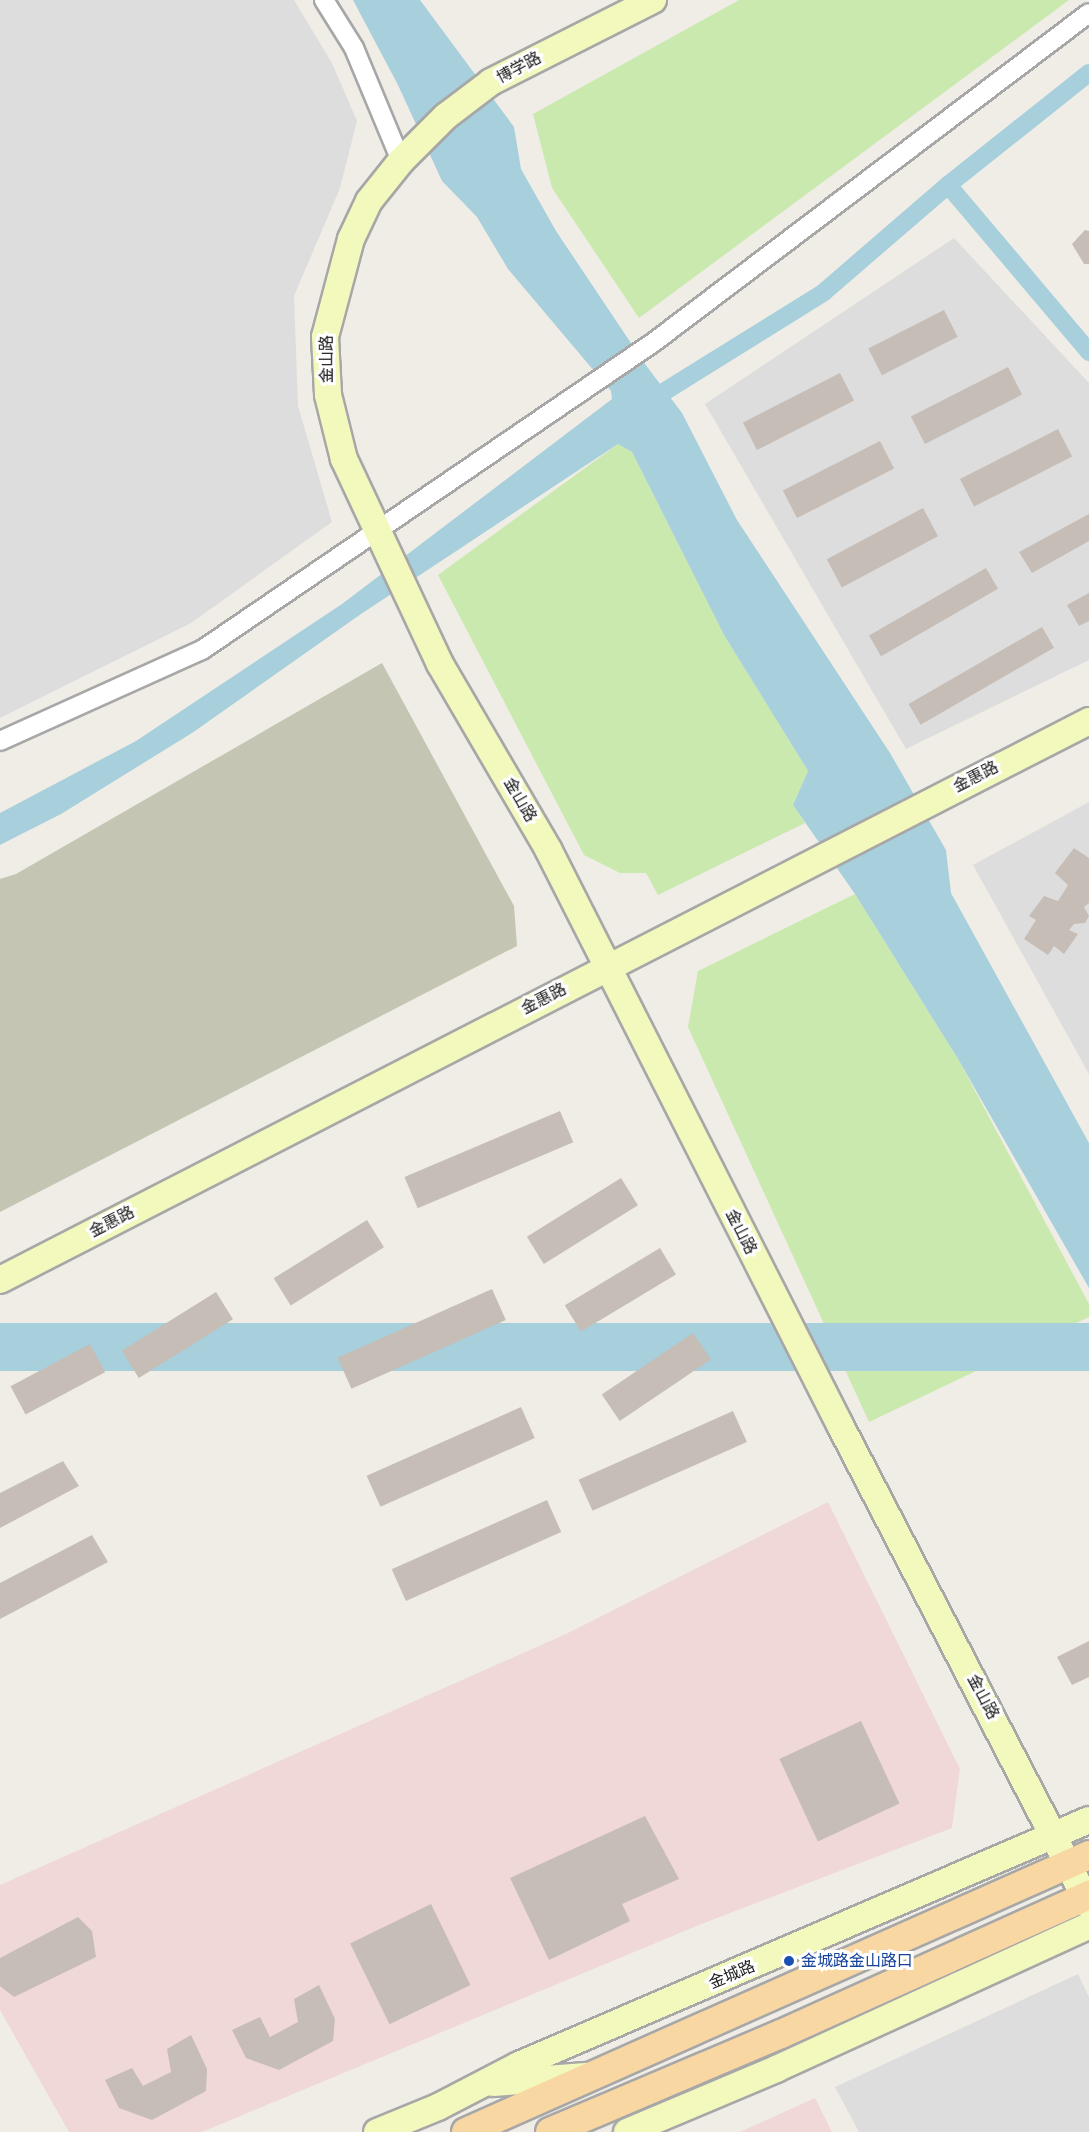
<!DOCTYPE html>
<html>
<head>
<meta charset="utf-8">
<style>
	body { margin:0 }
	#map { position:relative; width:1089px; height:2132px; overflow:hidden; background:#f0ede7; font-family:Raleway,"Noto Sans SC",sans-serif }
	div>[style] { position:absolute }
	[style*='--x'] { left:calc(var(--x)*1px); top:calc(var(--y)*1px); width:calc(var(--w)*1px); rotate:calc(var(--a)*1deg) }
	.residential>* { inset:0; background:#dedddd }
	.commercial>* { inset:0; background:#f0d8d7 }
	.construction>* { inset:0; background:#c4c5b2 }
	.grass>* { inset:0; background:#c9e9ae }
	.water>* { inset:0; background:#a8cfdc; transform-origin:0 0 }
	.canal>* { height:18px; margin:-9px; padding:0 9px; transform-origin:9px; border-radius:9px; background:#a8cfdc }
	.building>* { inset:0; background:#c5bdb6; transform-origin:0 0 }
	.roads { filter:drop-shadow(2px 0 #a7a7a7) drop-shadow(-2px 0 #a7a7a7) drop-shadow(0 2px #a7a7a7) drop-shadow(0 -2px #a7a7a7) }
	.street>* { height:18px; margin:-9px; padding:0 9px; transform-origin:9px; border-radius:9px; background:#fff }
	.secondary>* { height:26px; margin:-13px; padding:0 13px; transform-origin:13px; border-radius:13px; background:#f3f8bd }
	.primary>* { height:28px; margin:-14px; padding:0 14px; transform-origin:14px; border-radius:14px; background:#f9d7a2 }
	.dots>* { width:16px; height:16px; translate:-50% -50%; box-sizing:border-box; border:3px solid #fff; border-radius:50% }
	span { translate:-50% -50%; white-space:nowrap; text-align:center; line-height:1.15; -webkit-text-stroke:6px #fff; paint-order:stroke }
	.street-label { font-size:16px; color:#202020 }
	.transit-label { font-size:16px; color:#164399 }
	.left { translate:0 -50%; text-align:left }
</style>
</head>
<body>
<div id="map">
	<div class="residential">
		<div style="clip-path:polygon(0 0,294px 0,332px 63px,357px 121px,340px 188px,294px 296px,298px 406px,332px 522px,191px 623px,0 718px)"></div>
		<div style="clip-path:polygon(954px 238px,1089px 383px,1089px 660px,906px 749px,705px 404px)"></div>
		<div style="clip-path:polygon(1089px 802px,1089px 1074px,973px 865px)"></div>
		<div style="clip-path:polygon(1078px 1974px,1089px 1997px,1089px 2132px,859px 2132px,835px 2087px)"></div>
	</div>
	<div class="commercial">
		<div style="clip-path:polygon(828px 1502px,960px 1769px,952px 1828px,699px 1925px,202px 2132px,69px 2132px,0 2010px,0 1885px,566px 1634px)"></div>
		<div style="clip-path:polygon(815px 2098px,832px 2132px,740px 2132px)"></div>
	</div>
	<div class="construction">
		<div style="clip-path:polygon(382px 663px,514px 906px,517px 946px,0 1212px,0 879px,16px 874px)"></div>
	</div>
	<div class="grass">
		<div style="clip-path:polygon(739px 0,1069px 0,639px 318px,552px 188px,533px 114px)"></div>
		<div style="clip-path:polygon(618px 444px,632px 452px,724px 635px,808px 771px,793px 805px,805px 823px,658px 895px,646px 873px,620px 873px,584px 855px,438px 575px)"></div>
		<div style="clip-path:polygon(855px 894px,958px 1059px,1089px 1304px,1089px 1317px,869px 1422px,688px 1027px,698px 971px)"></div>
	</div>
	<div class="water">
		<div style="clip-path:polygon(353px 0,420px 0,514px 127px,521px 169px,556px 231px,645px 364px,682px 413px,737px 520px,890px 753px,946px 850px,951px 893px,1089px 1143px,1089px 1288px,958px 1059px,855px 894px,793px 805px,808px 771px,724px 635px,632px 452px,618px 444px,361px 614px,192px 733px,61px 814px,0 845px,0 813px,136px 741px,342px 604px,612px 399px,611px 391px,508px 269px,477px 217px,442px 181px,398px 85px)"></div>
		<div style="left:1089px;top:1323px;width:48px;height:1199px;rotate:90deg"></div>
	</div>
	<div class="canal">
		<div style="--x:948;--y:185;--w:219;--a:49.8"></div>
		<div style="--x:646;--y:403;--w:210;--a:-31.9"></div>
		<div style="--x:824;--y:292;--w:164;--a:-40.8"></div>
		<div style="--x:948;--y:185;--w:180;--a:-38.5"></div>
	</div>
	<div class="building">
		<div style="clip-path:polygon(1085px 230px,1089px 231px,1089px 264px,1084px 264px,1072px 244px)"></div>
		<div style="left:944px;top:310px;width:30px;height:85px;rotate:63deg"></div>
		<div style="left:1008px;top:367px;width:31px;height:109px;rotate:63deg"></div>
		<div style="left:840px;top:373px;width:31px;height:109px;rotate:63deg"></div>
		<div style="left:1058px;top:429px;width:31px;height:110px;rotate:63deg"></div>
		<div style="left:880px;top:441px;width:31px;height:109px;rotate:63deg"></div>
		<div style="left:923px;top:508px;width:32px;height:109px;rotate:62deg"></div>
		<div style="clip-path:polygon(1089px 514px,1089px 541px,1032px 573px,1019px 552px)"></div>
		<div style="left:986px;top:568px;width:24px;height:135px;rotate:60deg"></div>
		<div style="clip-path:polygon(1089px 593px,1089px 621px,1079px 626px,1067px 605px)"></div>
		<div style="left:1042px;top:627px;width:24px;height:154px;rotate:60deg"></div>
		<div style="clip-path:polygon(1074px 848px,1089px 858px,1089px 903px,1084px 907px,1089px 916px,1085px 923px,1074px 924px,1069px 930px,1078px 934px,1064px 954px,1054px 946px,1048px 955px,1024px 939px,1036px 920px,1029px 916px,1044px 896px,1058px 901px,1068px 885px,1055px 873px)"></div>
		<div style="left:560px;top:1111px;width:34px;height:169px;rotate:67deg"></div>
		<div style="left:621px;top:1178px;width:32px;height:111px;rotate:58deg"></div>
		<div style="left:367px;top:1220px;width:32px;height:110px;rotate:58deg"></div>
		<div style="left:660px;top:1248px;width:31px;height:111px;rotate:59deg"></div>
		<div style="left:492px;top:1289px;width:34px;height:169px;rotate:66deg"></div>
		<div style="left:216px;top:1292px;width:32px;height:111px;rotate:58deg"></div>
		<div style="left:693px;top:1333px;width:32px;height:110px;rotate:56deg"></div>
		<div style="left:90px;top:1344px;width:32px;height:90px;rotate:62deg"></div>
		<div style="left:521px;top:1407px;width:34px;height:169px;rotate:66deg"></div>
		<div style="left:733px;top:1411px;width:34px;height:169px;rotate:66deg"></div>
		<div style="clip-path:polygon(63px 1461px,79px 1486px,0 1528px,0 1493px)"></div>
		<div style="left:547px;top:1500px;width:35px;height:170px;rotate:66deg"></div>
		<div style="clip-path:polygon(92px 1535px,108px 1562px,0 1619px,0 1583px)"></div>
		<div style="clip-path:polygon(1089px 1641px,1089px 1677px,1072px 1685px,1057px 1657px)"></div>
		<div style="left:861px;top:1721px;width:91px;height:90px;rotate:65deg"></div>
		<div style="clip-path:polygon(645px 1816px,679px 1879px,622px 1904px,630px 1921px,549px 1960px,510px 1878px)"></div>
		<div style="left:431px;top:1904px;width:90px;height:90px;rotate:64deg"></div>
		<div style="clip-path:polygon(78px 1917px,92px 1931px,96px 1957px,14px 1997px,0 1986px,0 1958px)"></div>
		<div style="clip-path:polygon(319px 1985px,335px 2019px,333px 2041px,279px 2070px,246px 2058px,232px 2030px,260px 2017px,270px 2037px,298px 2022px,294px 1999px)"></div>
		<div style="clip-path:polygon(191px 2035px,207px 2069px,206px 2091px,152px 2120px,119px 2108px,105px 2080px,132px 2068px,143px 2086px,171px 2072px,167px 2049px)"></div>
	</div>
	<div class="roads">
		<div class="street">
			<div style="--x:324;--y:0;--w:57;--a:58"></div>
			<div style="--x:354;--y:48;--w:122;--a:67.4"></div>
			<div style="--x:0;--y:741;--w:222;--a:-24.3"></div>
			<div style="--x:202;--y:650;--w:547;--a:-34.27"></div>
			<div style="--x:654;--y:342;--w:545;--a:-37.1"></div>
		</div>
		<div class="secondary">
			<div style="--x:653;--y:0;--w:182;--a:153.2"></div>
			<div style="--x:491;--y:82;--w:56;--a:142.9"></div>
			<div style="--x:446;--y:116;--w:64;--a:135"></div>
			<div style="--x:401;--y:161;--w:51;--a:128.7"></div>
			<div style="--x:369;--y:201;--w:42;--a:115.3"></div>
			<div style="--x:351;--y:239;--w:101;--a:104.9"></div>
			<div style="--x:325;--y:337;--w:58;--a:87"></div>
			<div style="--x:328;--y:395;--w:66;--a:76"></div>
			<div style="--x:344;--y:459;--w:226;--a:64.9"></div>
			<div style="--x:440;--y:664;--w:214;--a:59.7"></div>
			<div style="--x:548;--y:849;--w:646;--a:63.12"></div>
			<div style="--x:840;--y:1425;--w:541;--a:62.58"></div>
			<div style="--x:0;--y:1280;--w:1224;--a:-27.17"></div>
			<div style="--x:493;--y:2083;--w:93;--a:-4.3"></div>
			<div style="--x:377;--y:2132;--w:66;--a:-22.3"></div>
			<div style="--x:438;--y:2107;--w:91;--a:-27.4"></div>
			<div style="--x:519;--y:2065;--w:620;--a:-23.26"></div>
			<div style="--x:627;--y:2132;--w:162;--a:-22.9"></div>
			<div style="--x:776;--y:2069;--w:344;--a:-24.6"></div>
		</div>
		<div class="primary">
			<div style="--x:466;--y:2132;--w:682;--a:-23.97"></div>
			<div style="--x:550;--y:2132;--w:251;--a:-23"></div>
			<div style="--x:781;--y:2034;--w:338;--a:-24.3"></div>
		</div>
	</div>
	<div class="dots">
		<div style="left:789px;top:1961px;background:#1a4fb4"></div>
	</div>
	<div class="street-label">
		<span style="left:519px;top:68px;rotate:-28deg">博学路</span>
		<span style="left:327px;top:359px;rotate:-90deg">金山路</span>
		<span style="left:976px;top:777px;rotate:-27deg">金惠路</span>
		<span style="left:520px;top:800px;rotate:60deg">金山路</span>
		<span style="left:544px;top:999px;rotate:-27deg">金惠路</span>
		<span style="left:112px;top:1222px;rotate:-27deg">金惠路</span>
		<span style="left:741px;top:1232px;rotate:63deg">金山路</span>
		<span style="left:983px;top:1697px;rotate:62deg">金山路</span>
		<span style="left:732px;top:1975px;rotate:-23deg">金城路</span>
	</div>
	<div class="transit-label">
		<span class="left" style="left:801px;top:1961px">金城路金山路口</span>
	</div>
</div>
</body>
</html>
